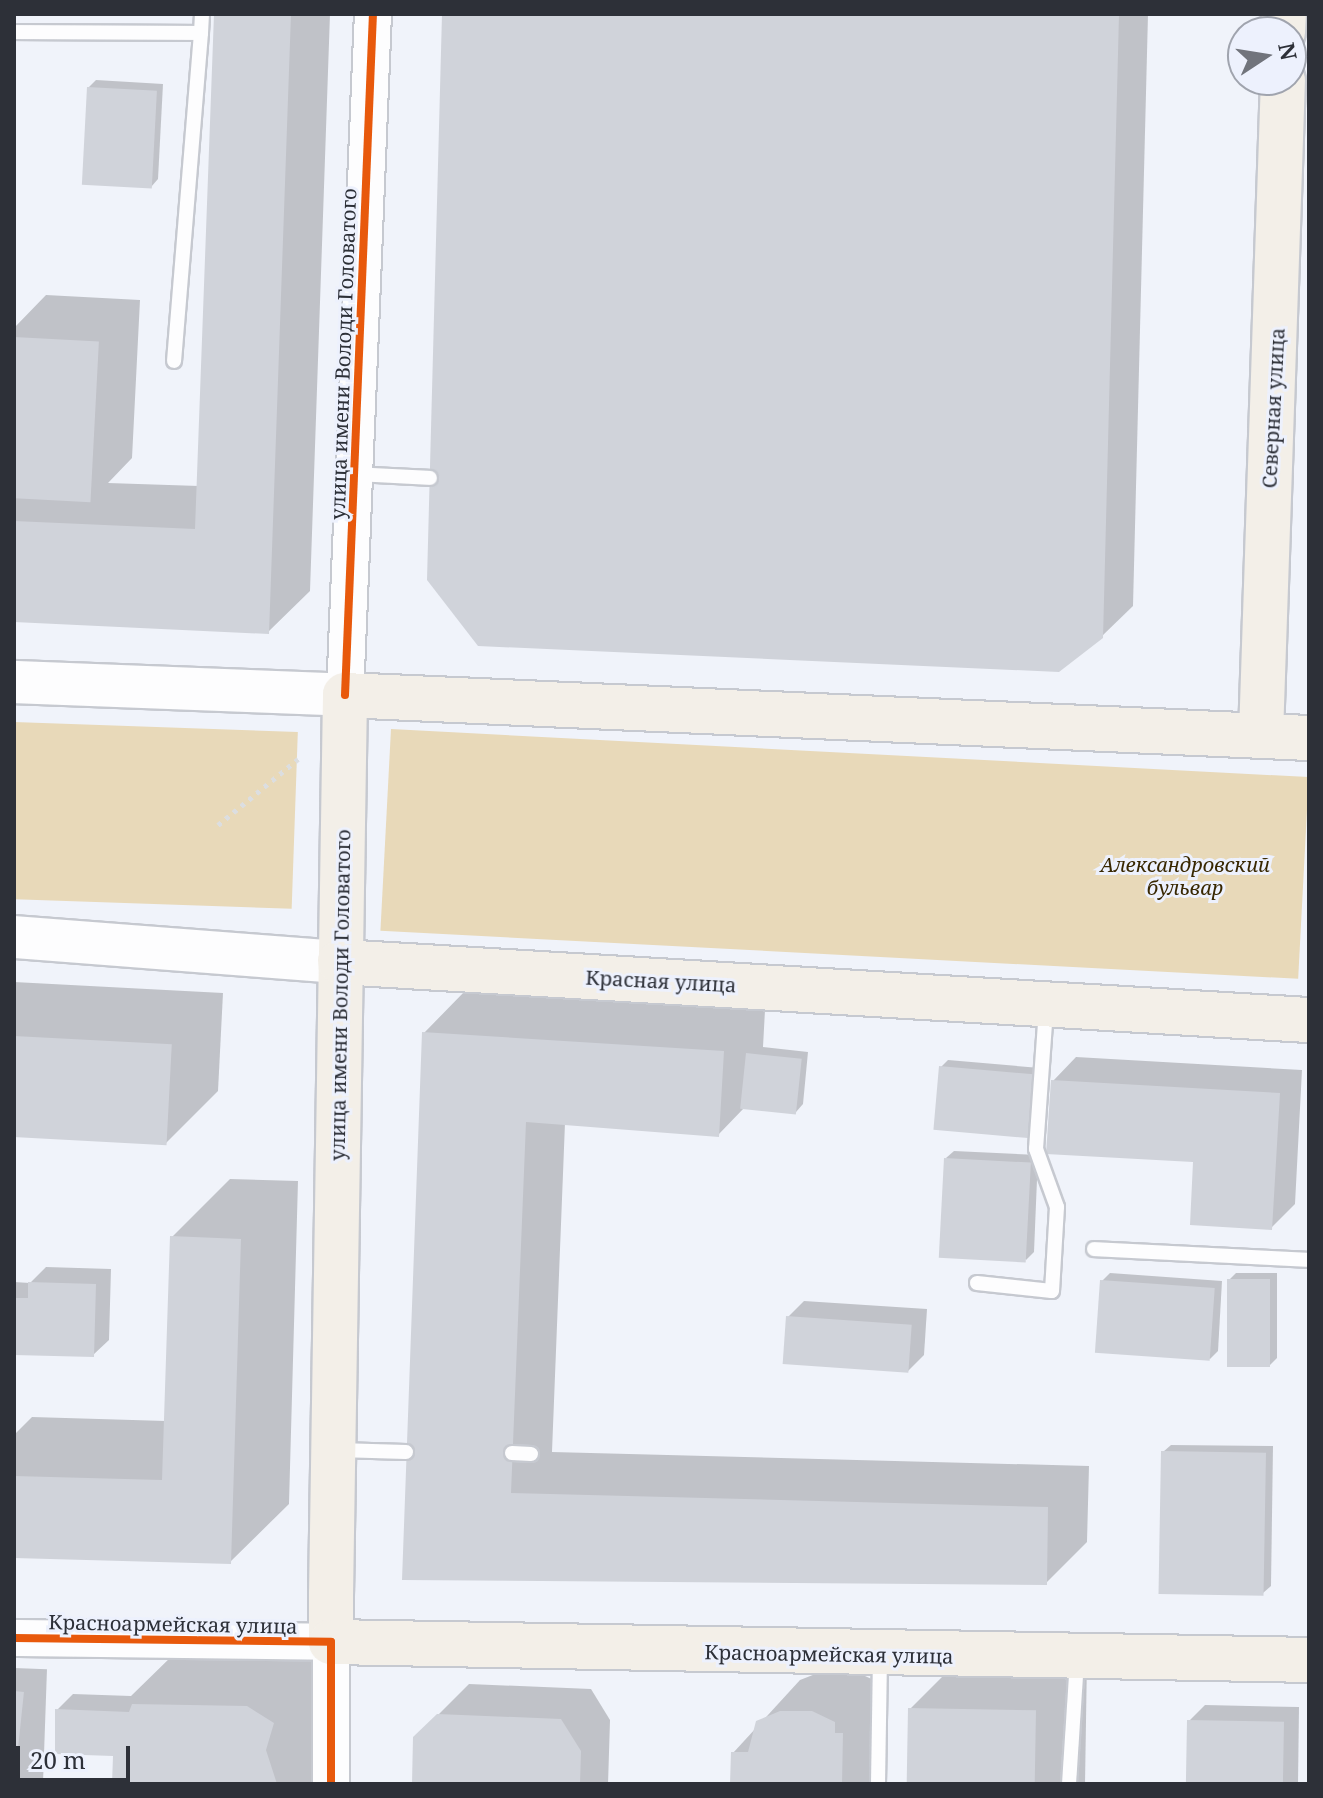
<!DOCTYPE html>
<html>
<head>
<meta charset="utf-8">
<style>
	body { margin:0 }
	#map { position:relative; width:1323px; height:1798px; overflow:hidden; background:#f0f3fa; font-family:"Noto Serif",serif }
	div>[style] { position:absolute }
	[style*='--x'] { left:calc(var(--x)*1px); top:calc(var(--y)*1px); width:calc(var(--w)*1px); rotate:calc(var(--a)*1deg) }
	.green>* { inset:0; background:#e8d9b9; transform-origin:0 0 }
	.shadow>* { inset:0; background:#0003; transform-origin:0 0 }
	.building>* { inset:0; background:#d0d3da; transform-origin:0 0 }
	.path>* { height:5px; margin-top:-2.5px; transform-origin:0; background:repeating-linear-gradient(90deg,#dcdee0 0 4px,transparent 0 10px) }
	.roads { filter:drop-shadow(2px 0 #c6c9d0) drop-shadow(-2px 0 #c6c9d0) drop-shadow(0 2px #c6c9d0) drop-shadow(0 -2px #c6c9d0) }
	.service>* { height:14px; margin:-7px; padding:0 7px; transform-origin:7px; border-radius:7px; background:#fdfdfe }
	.tertiary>* { height:36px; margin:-18px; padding:0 18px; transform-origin:18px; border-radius:18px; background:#fdfdfe }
	.secondary>* { height:42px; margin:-21px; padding:0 21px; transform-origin:21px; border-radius:21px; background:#fdfdfe }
	.primary>* { height:44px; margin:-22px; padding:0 22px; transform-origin:22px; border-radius:22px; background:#f3efe8 }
	.cycleway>* { height:8px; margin:-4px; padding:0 4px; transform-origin:4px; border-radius:4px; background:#e8590c }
	span { translate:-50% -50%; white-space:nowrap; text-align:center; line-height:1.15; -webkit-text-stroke:6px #edf1fd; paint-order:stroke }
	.street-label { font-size:20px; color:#2d3038 }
	.park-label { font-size:20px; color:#382700; font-style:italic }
	.frame { position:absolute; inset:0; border:16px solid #2d3038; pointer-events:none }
	.north { position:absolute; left:1227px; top:16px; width:80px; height:80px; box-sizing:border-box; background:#edf1fd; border:2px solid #a0a4ae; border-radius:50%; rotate:78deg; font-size:22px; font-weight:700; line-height:32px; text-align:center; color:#2d3038 }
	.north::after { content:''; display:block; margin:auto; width:28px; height:36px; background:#71747c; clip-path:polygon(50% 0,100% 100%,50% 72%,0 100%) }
	.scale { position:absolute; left:16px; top:1746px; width:114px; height:36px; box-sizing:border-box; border:4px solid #2d3038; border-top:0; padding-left:10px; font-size:24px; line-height:28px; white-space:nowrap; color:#2d3038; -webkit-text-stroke:6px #edf1fd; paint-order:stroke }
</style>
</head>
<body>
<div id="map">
	<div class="green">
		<div style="left:14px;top:722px;width:284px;height:177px;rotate:2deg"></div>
		<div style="left:391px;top:729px;width:919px;height:202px;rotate:3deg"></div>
	</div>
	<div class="shadow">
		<div style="clip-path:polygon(216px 14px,330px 14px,310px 591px,268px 632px,14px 621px,14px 328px,46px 295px,140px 300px,132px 458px,108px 483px,199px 486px)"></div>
		<div style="clip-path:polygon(443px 14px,1148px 14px,1133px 606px,1102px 636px)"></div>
		<div style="clip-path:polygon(96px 80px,163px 84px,158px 179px,151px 187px,88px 88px)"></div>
		<div style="clip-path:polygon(14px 982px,223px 993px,218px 1091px,166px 1143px,14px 1135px)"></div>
		<div style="clip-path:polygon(465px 991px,765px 1010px,763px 1047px,808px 1052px,803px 1104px,796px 1112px,745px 1107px,718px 1135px,565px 1123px,552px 1452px,1089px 1466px,1087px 1542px,1046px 1583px,404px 1578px,424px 1033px)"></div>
		<div style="clip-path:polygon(1076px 1057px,1302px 1070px,1295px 1204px,1271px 1228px,1195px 1161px,1053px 1081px)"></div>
		<div style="clip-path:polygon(948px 1060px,1040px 1068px,1035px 1129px,1027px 1136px,941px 1067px)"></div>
		<div style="clip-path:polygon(954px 1151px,1038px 1155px,1034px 1252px,1026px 1260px,946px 1158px)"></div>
		<div style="clip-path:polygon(230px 1179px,298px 1181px,289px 1504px,230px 1562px,14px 1556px,14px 1435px,32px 1417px,166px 1421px,172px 1237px)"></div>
		<div style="clip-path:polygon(46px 1267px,111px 1269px,109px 1340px,93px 1355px,14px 1353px,14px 1282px,30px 1283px)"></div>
		<div style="clip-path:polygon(1110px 1273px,1222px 1281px,1218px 1351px,1210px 1359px,1102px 1281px)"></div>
		<div style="clip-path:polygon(1236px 1273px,1277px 1273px,1277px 1358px,1269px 1366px,1229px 1280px)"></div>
		<div style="clip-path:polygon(804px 1301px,927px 1309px,924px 1355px,908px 1371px,788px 1317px)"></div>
		<div style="clip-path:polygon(1171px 1445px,1273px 1446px,1271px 1586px,1263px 1593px,1163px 1452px)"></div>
		<div style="clip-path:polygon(306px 1649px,331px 1665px,321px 1784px,114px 1784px,115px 1754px,57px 1710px,73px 1694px,131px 1696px,174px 1654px)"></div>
		<div style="clip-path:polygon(962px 1657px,1087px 1659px,1085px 1784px,909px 1784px,910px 1709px)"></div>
		<div style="left:14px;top:1668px;width:33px;height:116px;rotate:2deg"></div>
		<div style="clip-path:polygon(823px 1671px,854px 1671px,876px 1681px,882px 1784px,732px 1784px,733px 1753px,800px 1680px)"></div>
		<div style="clip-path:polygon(469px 1684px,591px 1689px,610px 1720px,608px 1784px,414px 1784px,415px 1738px)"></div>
		<div style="clip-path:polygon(1205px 1705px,1299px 1707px,1298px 1784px,1188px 1784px,1189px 1721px)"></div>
	</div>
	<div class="building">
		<div style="clip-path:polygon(214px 14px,291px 14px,269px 634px,14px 622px,14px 521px,195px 529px)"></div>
		<div style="clip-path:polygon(442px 14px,1119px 14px,1103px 638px,1059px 672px,478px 646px,427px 580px)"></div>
		<div style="left:87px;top:87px;width:70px;height:98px;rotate:3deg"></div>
		<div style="left:14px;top:337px;width:85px;height:161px;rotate:3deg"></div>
		<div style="clip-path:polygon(422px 1032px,724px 1051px,719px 1137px,526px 1122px,511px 1493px,1048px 1507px,1047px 1585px,402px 1580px)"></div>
		<div style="left:14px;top:1036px;width:158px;height:101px;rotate:3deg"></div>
		<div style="left:746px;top:1053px;width:56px;height:56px;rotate:6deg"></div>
		<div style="left:939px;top:1066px;width:95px;height:64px;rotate:5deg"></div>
		<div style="clip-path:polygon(1051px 1080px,1280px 1093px,1272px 1230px,1190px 1225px,1193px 1162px,1046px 1154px)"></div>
		<div style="left:944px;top:1158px;width:87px;height:100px;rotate:3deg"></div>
		<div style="clip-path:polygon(170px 1236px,241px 1239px,231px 1564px,14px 1558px,14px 1476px,162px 1480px)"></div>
		<div style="left:1227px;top:1279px;width:43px;height:88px"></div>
		<div style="left:1100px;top:1280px;width:115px;height:73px;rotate:4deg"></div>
		<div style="clip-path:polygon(28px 1282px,96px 1284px,94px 1357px,14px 1355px,14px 1298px,28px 1298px)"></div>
		<div style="left:786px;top:1316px;width:126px;height:48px;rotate:4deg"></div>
		<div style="left:1161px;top:1451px;width:105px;height:143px;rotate:1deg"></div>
		<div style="left:14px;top:1691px;width:10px;height:93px;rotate:6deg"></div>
		<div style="clip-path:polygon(132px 1704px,247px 1706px,274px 1723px,266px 1750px,277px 1784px,112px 1784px,113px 1756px,55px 1754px,55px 1709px,129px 1712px)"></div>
		<div style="left:908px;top:1708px;width:128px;height:76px;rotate:1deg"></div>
		<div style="clip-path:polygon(780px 1711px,812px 1711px,835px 1722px,835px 1733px,843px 1733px,842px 1784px,730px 1784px,731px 1752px,748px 1752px,756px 1721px)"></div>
		<div style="clip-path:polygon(437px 1714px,561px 1719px,581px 1751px,580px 1784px,412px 1784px,413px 1737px)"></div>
		<div style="left:1187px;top:1720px;width:97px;height:64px;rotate:1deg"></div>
	</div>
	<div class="path">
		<div style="--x:218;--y:825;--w:104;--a:-39.5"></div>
	</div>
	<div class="roads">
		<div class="service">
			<div style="--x:14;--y:32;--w:187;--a:0.3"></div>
			<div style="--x:201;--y:33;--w:329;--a:94.7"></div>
			<div style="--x:201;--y:33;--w:19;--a:-87"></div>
			<div style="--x:354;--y:474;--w:76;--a:3"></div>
			<div style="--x:1094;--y:1249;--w:215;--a:2.9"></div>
			<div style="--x:977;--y:1283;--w:75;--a:6.1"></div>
			<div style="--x:1052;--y:1291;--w:84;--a:-86.6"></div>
			<div style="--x:1057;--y:1207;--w:62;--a:-109.9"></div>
			<div style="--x:1036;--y:1149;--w:141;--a:-85.9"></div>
			<div style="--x:338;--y:1450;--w:68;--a:1.7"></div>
			<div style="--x:512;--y:1453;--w:19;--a:3"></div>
			<div style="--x:878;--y:1784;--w:128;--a:-89.1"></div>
			<div style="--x:1069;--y:1784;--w:123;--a:-86.3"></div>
		</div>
		<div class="tertiary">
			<div style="--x:345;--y:695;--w:682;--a:-87.65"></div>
			<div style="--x:14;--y:1638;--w:317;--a:0.7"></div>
			<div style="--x:331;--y:1642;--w:142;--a:90"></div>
		</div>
		<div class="secondary">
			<div style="--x:14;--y:682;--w:331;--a:2.2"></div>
			<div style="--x:14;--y:937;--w:327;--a:4.4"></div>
		</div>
		<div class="primary">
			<div style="--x:1283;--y:32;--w:18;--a:-87"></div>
			<div style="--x:1261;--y:735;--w:655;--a:-88.08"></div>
			<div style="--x:1309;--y:738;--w:965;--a:-177.45"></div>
			<div style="--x:345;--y:695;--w:900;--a:90.89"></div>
			<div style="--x:331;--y:1595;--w:47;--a:90"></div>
			<div style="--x:331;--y:1642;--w:978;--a:1.05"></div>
			<div style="--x:340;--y:962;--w:971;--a:3.43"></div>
		</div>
	</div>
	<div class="cycleway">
		<div style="--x:345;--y:695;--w:682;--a:-87.65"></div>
		<div style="--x:14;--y:1638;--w:317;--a:0.7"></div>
		<div style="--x:331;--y:1642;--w:142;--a:90"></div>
	</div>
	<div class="street-label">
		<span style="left:343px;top:354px;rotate:-88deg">улица имени Володи Головатого</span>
		<span style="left:1273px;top:408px;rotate:-87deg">Северная улица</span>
		<span style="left:661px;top:981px;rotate:3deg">Красная улица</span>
		<span style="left:340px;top:995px;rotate:-89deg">улица имени Володи Головатого</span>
		<span style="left:173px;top:1624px;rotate:1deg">Красноармейская улица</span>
		<span style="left:829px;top:1654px;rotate:1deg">Красноармейская улица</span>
	</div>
	<div class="park-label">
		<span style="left:1185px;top:876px">Александровский<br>бульвар</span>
	</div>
	<div class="frame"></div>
	<div class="north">N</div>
	<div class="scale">20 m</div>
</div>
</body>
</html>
